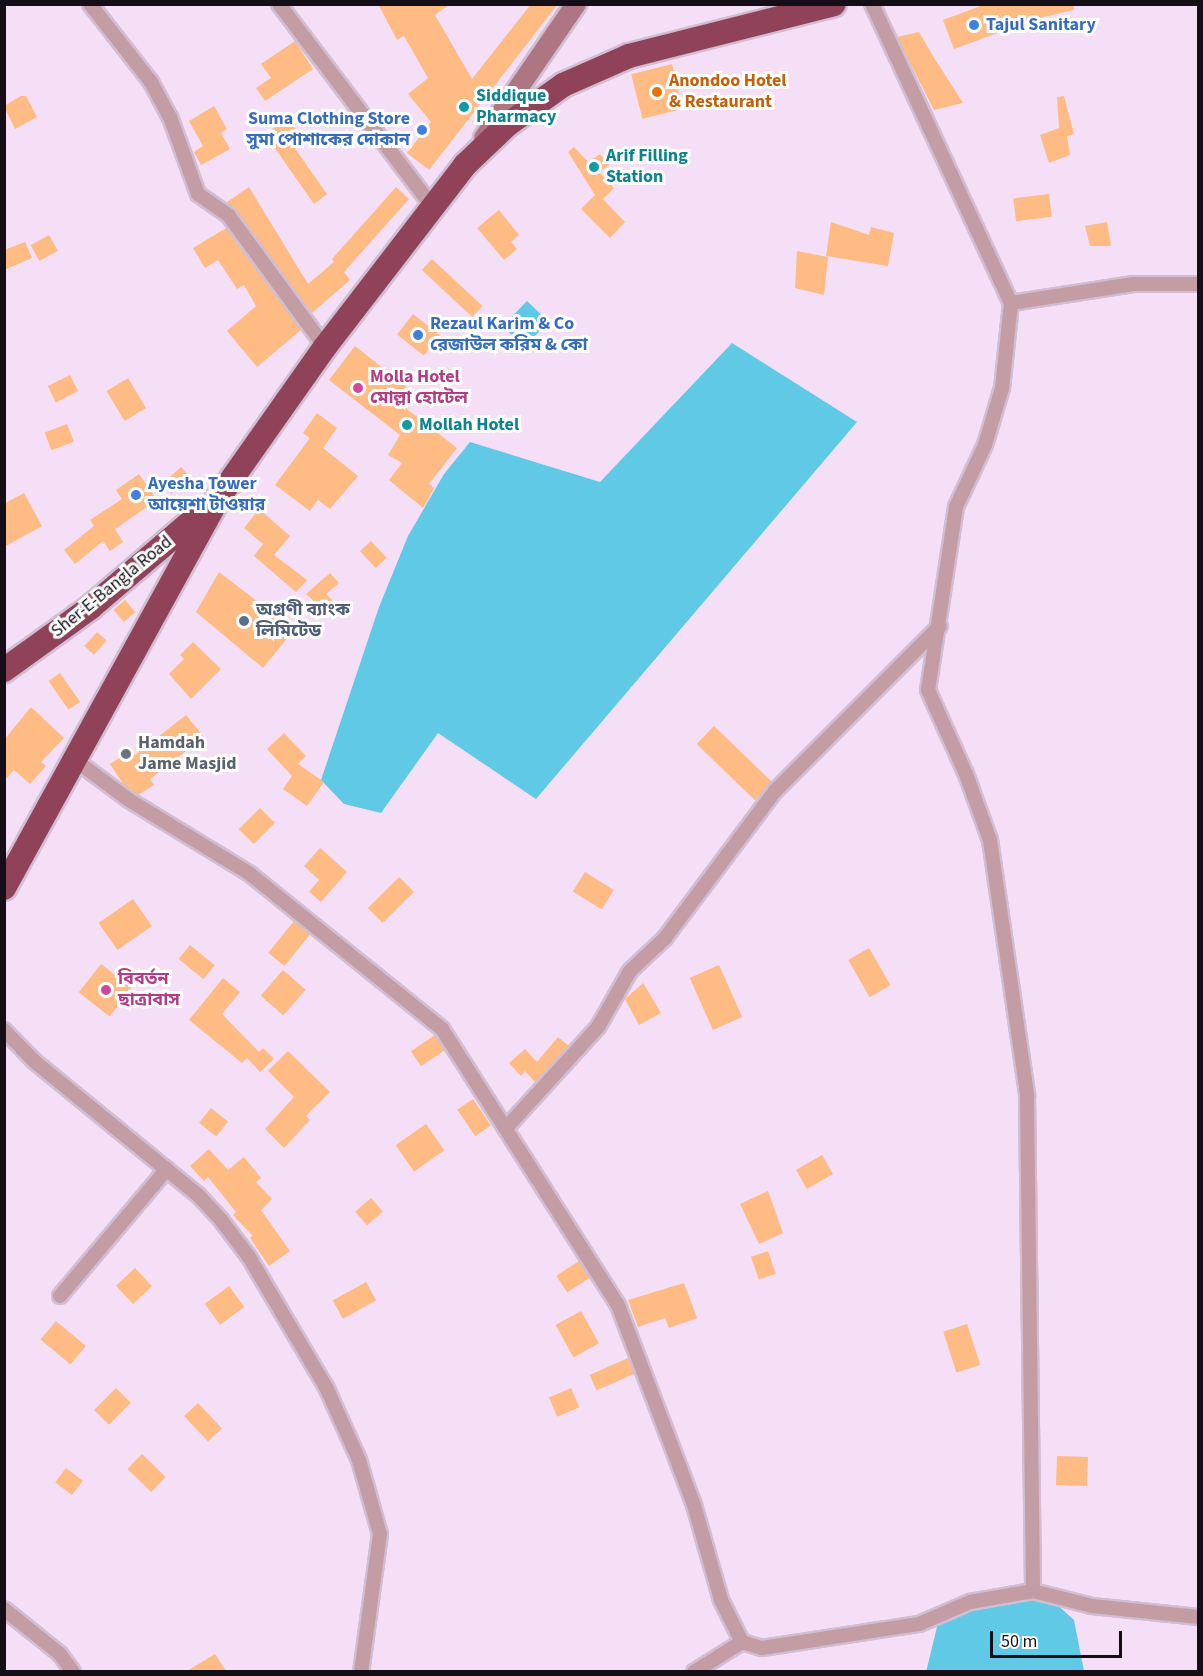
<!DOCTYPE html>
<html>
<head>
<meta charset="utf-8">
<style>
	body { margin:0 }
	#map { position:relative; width:1203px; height:1676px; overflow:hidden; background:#f5dff7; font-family:"Source Sans 3","Noto Sans Bengali",sans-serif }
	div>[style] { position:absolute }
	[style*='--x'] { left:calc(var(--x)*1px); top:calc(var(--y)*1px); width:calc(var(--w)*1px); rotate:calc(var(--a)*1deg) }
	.water>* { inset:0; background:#5fc9e6; transform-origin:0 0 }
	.building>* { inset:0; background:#febb83; transform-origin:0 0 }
	.roads { filter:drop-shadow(2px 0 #d1bed3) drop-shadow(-2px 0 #d1bed3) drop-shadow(0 2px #d1bed3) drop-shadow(0 -2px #d1bed3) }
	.street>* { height:14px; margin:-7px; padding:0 7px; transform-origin:7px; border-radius:7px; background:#c39ca4 }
	.secondary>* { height:20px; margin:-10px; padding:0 10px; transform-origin:10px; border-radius:10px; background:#ae7683 }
	.highway>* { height:24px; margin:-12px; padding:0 12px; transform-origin:12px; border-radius:12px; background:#904358 }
	.dots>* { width:16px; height:16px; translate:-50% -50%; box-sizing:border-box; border:3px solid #fff; border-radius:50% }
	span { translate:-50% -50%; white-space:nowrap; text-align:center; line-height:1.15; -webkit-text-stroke:6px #fff; paint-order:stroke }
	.shop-label { font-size:18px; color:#366cbe; font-weight:700 }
	.left { translate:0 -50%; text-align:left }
	.right { translate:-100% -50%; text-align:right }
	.food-label { font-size:18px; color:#c56008; font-weight:700 }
	.culture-label { font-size:18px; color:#0d838f; font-weight:700 }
	.hotel-label { font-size:18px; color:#b23c85; font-weight:700 }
	.street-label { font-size:18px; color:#150e16 }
	.service-label { font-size:18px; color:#4e5e75; font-weight:700 }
	.worship-label { font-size:18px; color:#5b616d; font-weight:700 }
	.frame { position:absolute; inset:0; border:6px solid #150e16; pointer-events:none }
	.scale { position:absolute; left:990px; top:1631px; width:132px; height:27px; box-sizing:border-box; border:3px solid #150e16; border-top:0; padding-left:8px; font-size:18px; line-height:21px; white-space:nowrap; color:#150e16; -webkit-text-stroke:4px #fff; paint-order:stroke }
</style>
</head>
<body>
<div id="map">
	<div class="water">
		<div style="left:527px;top:301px;width:30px;height:35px;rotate:44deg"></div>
		<div style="clip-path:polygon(732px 343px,857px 422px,536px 799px,438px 733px,381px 813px,344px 804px,321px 780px,379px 607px,408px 536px,444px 474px,470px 442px,600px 482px)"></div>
		<div style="clip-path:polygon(1024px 1596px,1054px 1602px,1074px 1620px,1084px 1671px,926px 1672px,938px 1623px,968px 1605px)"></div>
	</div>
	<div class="building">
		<div style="clip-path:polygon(378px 4px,450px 4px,435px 15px,472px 79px,531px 4px,558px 4px,429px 170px,407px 153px,431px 122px,408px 94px,428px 78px,404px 36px,397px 40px)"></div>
		<div style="clip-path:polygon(986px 4px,1073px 4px,1074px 10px,1004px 26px,1006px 30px,954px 49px,943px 20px)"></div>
		<div style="clip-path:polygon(919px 32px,933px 56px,963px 103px,934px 110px,897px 37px)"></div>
		<div style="clip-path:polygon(295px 41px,313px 69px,265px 101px,256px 88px,271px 78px,261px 64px)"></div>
		<div style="left:672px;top:64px;width:46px;height:42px;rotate:76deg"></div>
		<div style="clip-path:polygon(21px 96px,26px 96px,37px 117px,15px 129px,4px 106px)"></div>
		<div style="clip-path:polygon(1064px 96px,1074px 134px,1067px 136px,1070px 155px,1049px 163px,1040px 135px,1059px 128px,1057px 97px)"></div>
		<div style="clip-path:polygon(214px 106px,227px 129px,221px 133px,230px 149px,201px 165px,194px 152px,203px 146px,189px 121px)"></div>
		<div style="clip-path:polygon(288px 118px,303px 140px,294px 147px,327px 194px,314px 204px,265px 134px)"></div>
		<div style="clip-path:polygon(574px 147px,588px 162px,600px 154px,609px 165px,599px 172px,614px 188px,603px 199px,625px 222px,610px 238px,581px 209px,595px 195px,568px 152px)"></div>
		<div style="clip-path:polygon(249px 187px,308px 284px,334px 262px,332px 259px,396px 187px,409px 199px,344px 272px,350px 280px,312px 313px,227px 202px)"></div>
		<div style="left:1049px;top:194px;width:23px;height:36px;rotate:83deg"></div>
		<div style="clip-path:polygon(499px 210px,519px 235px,511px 242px,517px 249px,504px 260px,477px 228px)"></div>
		<div style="clip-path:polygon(831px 222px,869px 235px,871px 227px,894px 233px,888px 266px,826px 256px)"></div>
		<div style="clip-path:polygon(1107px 222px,1111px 246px,1090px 246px,1085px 226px)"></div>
		<div style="clip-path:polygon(226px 228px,301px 330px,257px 367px,227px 331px,256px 306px,244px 285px,237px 289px,218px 260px,205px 268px,193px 248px)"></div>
		<div style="left:49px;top:235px;width:18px;height:21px;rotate:61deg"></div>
		<div style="clip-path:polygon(25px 242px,32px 258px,4px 270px,4px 250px)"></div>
		<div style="clip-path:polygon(797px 251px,828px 257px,824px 295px,795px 288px)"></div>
		<div style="left:432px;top:259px;width:69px;height:15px;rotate:43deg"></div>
		<div style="left:413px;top:314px;width:34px;height:26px;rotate:38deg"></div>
		<div style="clip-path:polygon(355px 346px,408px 388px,398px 402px,457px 448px,429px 484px,434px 488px,423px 508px,389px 480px,402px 463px,388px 455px,400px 435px,329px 380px)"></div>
		<div style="left:70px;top:375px;width:18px;height:25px;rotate:63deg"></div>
		<div style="left:128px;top:378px;width:35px;height:25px;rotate:59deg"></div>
		<div style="clip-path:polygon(317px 413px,337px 428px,323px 448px,358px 476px,330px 509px,318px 500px,310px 511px,275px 485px,310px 438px,303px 433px)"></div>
		<div style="left:67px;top:424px;width:19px;height:24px;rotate:69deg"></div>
		<div style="left:181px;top:467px;width:13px;height:25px;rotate:48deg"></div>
		<div style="clip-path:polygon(139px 474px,157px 500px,115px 529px,123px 542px,110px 551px,103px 541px,75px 564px,64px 550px,94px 526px,90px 520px,122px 499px,116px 490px)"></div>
		<div style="clip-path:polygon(24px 493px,42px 526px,4px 547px,4px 504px)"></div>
		<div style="clip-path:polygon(259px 509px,290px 536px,274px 555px,307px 580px,296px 592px,254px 556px,263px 544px,244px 528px)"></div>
		<div style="left:371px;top:541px;width:23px;height:15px;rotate:47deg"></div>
		<div style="clip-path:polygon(219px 572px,294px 630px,263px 668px,196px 612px)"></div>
		<div style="clip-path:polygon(330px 573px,339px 583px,326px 594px,332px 600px,322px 609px,306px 594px)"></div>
		<div style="left:125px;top:600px;width:16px;height:15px;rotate:50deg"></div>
		<div style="left:97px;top:632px;width:13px;height:19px;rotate:42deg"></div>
		<div style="clip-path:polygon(193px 642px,221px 669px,191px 699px,169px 674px,184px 659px,180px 655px)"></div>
		<div style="left:60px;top:673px;width:35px;height:14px;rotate:55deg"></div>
		<div style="clip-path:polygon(31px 707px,64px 738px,41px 762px,46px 766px,30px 784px,14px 770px,4px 781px,4px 740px)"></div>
		<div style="clip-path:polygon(186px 715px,204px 737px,150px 779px,154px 785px,138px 795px,124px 785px,110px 764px,132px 750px,135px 755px)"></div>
		<div style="left:714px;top:726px;width:81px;height:25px;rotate:44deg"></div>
		<div style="clip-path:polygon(284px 733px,306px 756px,298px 764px,324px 782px,307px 806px,283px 789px,292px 776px,267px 749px)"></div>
		<div style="left:260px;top:808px;width:21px;height:30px;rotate:45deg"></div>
		<div style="clip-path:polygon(320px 848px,347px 872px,321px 902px,309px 892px,319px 880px,304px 866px)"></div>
		<div style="left:585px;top:872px;width:34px;height:23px;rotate:32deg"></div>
		<div style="left:399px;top:877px;width:21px;height:44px;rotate:45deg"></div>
		<div style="left:133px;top:899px;width:33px;height:42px;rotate:55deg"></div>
		<div style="left:294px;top:921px;width:21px;height:41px;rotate:39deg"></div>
		<div style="left:190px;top:945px;width:32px;height:18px;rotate:39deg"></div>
		<div style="left:869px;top:948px;width:43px;height:24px;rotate:60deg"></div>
		<div style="left:101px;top:964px;width:39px;height:36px;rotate:38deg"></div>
		<div style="left:719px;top:965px;width:57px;height:32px;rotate:66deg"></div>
		<div style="left:283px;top:970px;width:30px;height:34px;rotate:41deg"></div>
		<div style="clip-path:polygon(223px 978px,240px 992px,222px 1014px,259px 1052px,263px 1048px,274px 1059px,260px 1072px,247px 1058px,242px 1063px,189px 1020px)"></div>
		<div style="clip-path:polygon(643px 983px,661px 1013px,639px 1025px,625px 999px)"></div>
		<div style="left:435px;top:1035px;width:18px;height:29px;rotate:56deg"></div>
		<div style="clip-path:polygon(558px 1037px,569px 1046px,535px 1082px,525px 1071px,521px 1076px,509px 1063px,525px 1049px,537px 1062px)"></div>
		<div style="clip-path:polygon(288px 1051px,330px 1092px,306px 1116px,310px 1120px,284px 1148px,265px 1129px,294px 1097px,268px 1071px)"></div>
		<div style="left:473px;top:1099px;width:32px;height:19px;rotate:56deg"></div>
		<div style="left:211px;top:1108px;width:22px;height:19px;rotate:39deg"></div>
		<div style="left:426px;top:1124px;width:32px;height:37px;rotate:55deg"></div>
		<div style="clip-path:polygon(209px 1149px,228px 1170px,244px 1157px,261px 1178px,256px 1182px,272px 1199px,261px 1210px,290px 1251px,269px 1266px,250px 1238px,253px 1236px,233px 1215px,236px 1212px,208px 1177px,204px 1181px,190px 1166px)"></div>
		<div style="left:822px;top:1155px;width:22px;height:30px;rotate:60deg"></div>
		<div style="clip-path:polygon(768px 1191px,783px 1233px,759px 1244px,740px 1204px)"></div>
		<div style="left:371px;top:1198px;width:18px;height:21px;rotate:49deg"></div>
		<div style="left:768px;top:1251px;width:24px;height:18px;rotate:71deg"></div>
		<div style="left:579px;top:1261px;width:20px;height:27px;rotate:57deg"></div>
		<div style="left:135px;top:1268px;width:25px;height:26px;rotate:47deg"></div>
		<div style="left:366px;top:1282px;width:21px;height:38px;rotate:61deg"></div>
		<div style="clip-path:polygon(684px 1283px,697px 1318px,669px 1328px,665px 1318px,638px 1327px,628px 1300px)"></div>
		<div style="left:229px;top:1286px;width:26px;height:30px;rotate:54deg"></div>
		<div style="left:581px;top:1311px;width:37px;height:29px;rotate:61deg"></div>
		<div style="left:56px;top:1321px;width:39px;height:24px;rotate:40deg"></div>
		<div style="left:967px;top:1324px;width:43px;height:25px;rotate:72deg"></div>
		<div style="left:628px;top:1358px;width:17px;height:42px;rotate:66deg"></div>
		<div style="left:116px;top:1388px;width:21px;height:31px;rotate:45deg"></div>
		<div style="left:571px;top:1388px;width:21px;height:24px;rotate:67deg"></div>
		<div style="left:198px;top:1403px;width:35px;height:19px;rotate:47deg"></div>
		<div style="left:142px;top:1454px;width:33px;height:21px;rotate:44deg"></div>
		<div style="left:1057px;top:1456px;width:31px;height:29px;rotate:2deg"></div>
		<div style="left:66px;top:1468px;width:21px;height:18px;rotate:37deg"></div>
		<div style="clip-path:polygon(215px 1654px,226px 1671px,187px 1671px)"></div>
	</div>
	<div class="roads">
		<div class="street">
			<div style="--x:90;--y:4;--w:99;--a:52"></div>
			<div style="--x:151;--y:82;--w:40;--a:62"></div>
			<div style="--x:170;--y:117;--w:82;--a:70"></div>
			<div style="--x:198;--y:194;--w:38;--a:35"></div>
			<div style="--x:229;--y:216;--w:162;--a:53.8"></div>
			<div style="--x:279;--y:4;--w:252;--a:52.9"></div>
			<div style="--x:872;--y:4;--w:330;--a:65.1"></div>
			<div style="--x:1011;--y:303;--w:124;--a:-8.8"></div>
			<div style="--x:1134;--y:284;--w:64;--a:0"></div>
			<div style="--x:1011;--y:303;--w:85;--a:96"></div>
			<div style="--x:1002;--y:388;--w:59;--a:106.6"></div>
			<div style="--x:985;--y:445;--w:68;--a:115.1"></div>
			<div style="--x:956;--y:507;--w:185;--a:98.7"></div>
			<div style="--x:928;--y:690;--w:92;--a:65.7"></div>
			<div style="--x:966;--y:774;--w:70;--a:70"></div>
			<div style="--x:990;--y:840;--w:258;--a:81.7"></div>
			<div style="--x:1027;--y:1095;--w:496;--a:89.3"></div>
			<div style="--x:75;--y:760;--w:67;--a:36.5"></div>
			<div style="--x:129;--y:800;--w:142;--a:31.4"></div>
			<div style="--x:250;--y:874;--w:247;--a:38.9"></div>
			<div style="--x:442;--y:1029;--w:327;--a:57.5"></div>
			<div style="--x:618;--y:1305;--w:214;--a:69.2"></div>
			<div style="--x:694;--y:1505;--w:99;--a:74.1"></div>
			<div style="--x:721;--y:1600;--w:47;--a:63.4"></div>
			<div style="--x:742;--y:1642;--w:21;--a:17"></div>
			<div style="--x:762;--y:1648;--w:159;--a:-8.7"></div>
			<div style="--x:919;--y:1624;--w:56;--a:-23.3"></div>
			<div style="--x:970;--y:1602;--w:64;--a:-9.9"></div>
			<div style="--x:1033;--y:1591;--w:61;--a:14.3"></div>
			<div style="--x:1092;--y:1606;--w:107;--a:5.9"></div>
			<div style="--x:4;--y:1030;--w:43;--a:45.9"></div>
			<div style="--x:34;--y:1061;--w:212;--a:39.3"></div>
			<div style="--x:198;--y:1195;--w:34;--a:47"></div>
			<div style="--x:221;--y:1220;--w:46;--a:52.9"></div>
			<div style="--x:249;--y:1257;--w:151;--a:59.4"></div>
			<div style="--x:326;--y:1387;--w:80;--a:65.7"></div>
			<div style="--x:359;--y:1460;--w:77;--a:74.2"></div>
			<div style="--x:380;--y:1534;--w:139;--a:97.8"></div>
			<div style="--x:507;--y:1127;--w:135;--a:-47.7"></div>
			<div style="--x:598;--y:1027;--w:64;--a:-60.3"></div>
			<div style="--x:630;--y:971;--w:48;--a:-43.3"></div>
			<div style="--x:665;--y:938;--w:184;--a:-53.2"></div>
			<div style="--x:775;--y:791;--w:233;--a:-45"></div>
			<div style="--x:60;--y:1296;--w:166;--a:-49.9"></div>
			<div style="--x:4;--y:1609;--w:72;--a:38.8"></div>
			<div style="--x:60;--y:1654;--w:22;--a:54"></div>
			<div style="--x:694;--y:1672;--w:57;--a:-32"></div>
		</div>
		<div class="secondary">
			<div style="--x:484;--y:138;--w:163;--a:-55.5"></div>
		</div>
		<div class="highway">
			<div style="--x:4;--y:670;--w:106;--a:-35.8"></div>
			<div style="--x:90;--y:608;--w:153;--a:-40.5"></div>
			<div style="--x:4;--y:888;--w:443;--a:-61.2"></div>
			<div style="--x:217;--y:500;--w:187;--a:-54.8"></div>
			<div style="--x:325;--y:347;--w:230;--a:-52.4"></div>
			<div style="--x:465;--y:165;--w:58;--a:-43.6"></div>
			<div style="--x:507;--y:125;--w:69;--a:-35.5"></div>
			<div style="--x:563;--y:85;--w:72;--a:-23.7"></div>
			<div style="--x:629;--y:56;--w:211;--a:-14.2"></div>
		</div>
	</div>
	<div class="dots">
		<div style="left:974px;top:25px;background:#3f7fe0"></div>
		<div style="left:657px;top:92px;background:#e8710a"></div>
		<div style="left:464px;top:107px;background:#0f9aa8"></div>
		<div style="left:422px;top:130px;background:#3f7fe0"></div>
		<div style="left:594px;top:167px;background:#0f9aa8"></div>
		<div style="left:418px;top:335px;background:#3f7fe0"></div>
		<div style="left:358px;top:388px;background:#d1479c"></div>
		<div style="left:407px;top:425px;background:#0f9aa8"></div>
		<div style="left:136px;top:495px;background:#3f7fe0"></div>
		<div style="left:244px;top:621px;background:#5c6f8a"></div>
		<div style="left:126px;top:754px;background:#6b7280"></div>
		<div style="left:106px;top:990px;background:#d1479c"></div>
	</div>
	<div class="shop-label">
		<span class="left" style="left:986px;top:25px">Tajul Sanitary</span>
		<span class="right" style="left:410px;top:130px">Suma Clothing Store<br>সুমা পোশাকের দোকান</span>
		<span class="left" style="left:430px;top:335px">Rezaul Karim &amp; Co<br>রেজাউল করিম &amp; কো</span>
		<span class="left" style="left:148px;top:495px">Ayesha Tower<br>আয়েশা টাওয়ার</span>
	</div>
	<div class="food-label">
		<span class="left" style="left:669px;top:92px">Anondoo Hotel<br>&amp; Restaurant</span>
	</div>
	<div class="culture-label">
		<span class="left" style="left:476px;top:107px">Siddique<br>Pharmacy</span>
		<span class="left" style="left:606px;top:167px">Arif Filling<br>Station</span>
		<span class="left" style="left:419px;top:425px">Mollah Hotel</span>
	</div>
	<div class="hotel-label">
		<span class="left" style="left:370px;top:388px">Molla Hotel<br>মোল্লা হোটেল</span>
		<span class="left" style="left:118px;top:990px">বিবর্তন<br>ছাত্রাবাস</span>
	</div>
	<div class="street-label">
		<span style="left:112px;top:587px;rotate:-39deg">Sher-E-Bangla Road</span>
	</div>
	<div class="service-label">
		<span class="left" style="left:256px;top:621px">অগ্রণী ব্যাংক<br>লিমিটেড</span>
	</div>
	<div class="worship-label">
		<span class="left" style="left:138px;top:754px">Hamdah<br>Jame Masjid</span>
	</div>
	<div class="frame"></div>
	<div class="scale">50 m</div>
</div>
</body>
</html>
